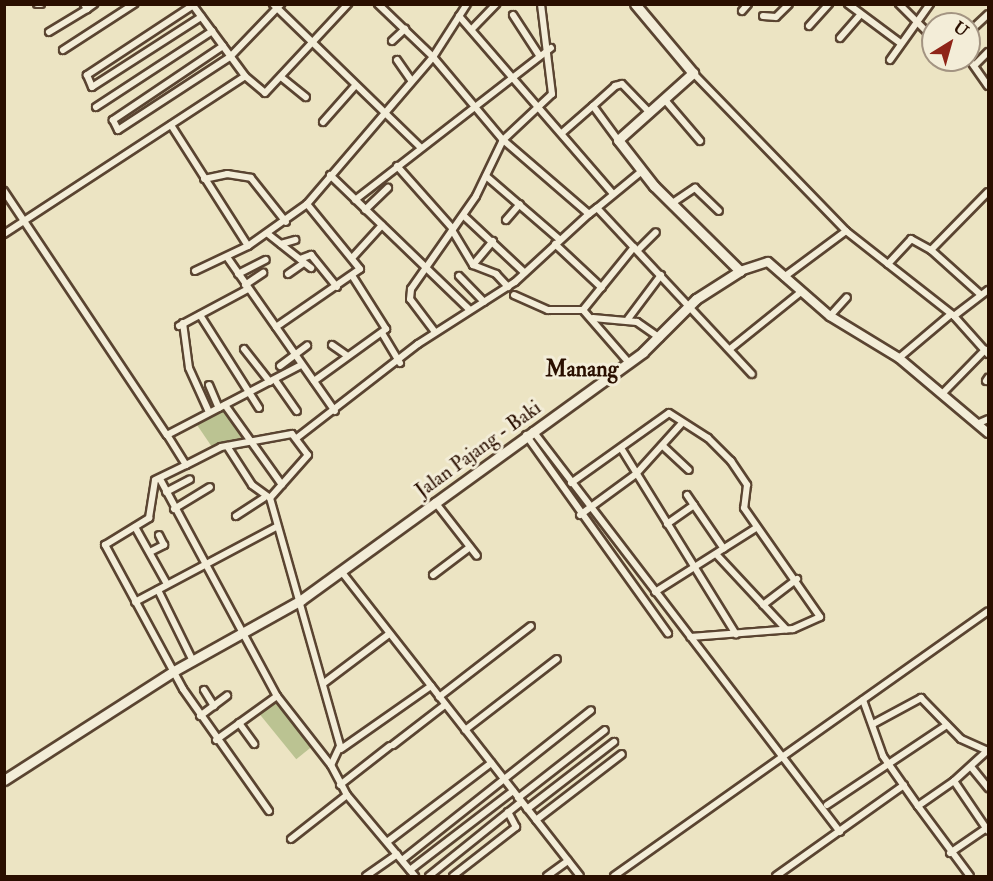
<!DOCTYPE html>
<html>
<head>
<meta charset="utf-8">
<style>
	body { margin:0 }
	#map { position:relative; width:993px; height:881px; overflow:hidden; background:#ece4c3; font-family:"IM FELL Double Pica",serif }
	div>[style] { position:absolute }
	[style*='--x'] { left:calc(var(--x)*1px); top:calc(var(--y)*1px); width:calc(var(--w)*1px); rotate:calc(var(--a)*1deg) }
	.green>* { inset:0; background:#bbc392; transform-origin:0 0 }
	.roads { filter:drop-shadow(2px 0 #5a4431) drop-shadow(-2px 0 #5a4431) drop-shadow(0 2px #5a4431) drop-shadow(0 -2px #5a4431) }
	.minor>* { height:6px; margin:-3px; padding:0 3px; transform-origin:3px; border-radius:3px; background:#f3edd8 }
	.tertiary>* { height:8px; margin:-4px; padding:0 4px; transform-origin:4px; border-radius:4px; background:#f3edd8 }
	.secondary>* { height:9px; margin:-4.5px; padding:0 4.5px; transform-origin:4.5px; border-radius:4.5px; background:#f3edd8 }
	span { translate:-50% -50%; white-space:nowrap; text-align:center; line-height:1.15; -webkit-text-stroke:6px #f3edd8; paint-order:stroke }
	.street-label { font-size:20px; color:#2a0f00 }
	.quarter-label { font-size:22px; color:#2a0f00; font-weight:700 }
	.frame { position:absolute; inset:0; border:6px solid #2a0f00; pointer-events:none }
	.north { position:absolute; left:921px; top:12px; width:60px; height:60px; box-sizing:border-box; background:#f3edd8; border:2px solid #a39482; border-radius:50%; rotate:37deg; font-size:16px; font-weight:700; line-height:24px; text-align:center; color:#2a0f00 }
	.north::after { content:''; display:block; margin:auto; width:21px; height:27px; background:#8f2418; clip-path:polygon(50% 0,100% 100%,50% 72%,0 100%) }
</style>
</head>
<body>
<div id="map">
	<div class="green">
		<div style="clip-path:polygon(225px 407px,248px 440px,212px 447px,195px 422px)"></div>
		<div style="left:277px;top:699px;width:59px;height:23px;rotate:51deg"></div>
	</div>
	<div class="roads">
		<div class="minor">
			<div style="--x:37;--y:4;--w:4;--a:0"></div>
			<div style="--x:84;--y:4;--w:6;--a:59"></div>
			<div style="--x:87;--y:9;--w:9;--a:-36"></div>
			<div style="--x:192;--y:4;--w:89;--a:53.6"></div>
			<div style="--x:245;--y:76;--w:26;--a:40"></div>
			<div style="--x:265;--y:93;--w:122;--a:-47"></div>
			<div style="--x:273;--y:4;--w:205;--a:44.2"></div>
			<div style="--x:378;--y:4;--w:76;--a:43.9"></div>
			<div style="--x:433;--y:57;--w:107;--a:49.9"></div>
			<div style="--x:502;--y:139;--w:115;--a:40.8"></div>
			<div style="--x:589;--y:214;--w:10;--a:-37"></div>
			<div style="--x:597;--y:208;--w:227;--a:47"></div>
			<div style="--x:848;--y:4;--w:64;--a:36.7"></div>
			<div style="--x:899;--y:4;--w:48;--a:45"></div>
			<div style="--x:192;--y:6;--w:126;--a:146.7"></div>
			<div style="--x:87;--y:75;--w:13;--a:67"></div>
			<div style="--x:92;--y:87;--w:130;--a:-32.7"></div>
			<div style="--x:742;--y:11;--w:9;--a:-49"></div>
			<div style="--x:513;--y:15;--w:48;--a:57"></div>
			<div style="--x:459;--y:16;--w:235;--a:49.1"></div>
			<div style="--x:763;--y:16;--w:13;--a:4"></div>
			<div style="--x:776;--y:17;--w:18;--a:-45"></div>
			<div style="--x:809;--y:26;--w:30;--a:-48"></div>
			<div style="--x:472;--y:29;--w:35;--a:-46"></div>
			<div style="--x:49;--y:32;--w:44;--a:-31.2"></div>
			<div style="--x:969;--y:32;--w:26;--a:-43"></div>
			<div style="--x:840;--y:38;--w:29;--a:-49"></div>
			<div style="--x:392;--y:41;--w:18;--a:-43"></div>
			<div style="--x:223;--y:46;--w:133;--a:146.1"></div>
			<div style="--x:113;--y:120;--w:11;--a:63"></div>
			<div style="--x:118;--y:130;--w:134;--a:-33.1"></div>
			<div style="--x:230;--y:57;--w:74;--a:-46.1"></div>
			<div style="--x:63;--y:50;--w:85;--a:-32.9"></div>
			<div style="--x:969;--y:59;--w:33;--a:55"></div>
			<div style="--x:397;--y:60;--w:24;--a:55"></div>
			<div style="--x:890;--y:60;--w:69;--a:-54.5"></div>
			<div style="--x:976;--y:64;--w:17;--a:-45"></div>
			<div style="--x:693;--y:73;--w:220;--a:45.9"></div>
			<div style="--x:846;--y:231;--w:137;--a:38.2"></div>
			<div style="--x:954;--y:316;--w:51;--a:48.2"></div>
			<div style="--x:281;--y:77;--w:32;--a:39"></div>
			<div style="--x:665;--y:100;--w:54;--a:49.5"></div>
			<div style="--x:96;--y:107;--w:139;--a:-33.2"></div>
			<div style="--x:323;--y:122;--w:48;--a:-48.4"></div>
			<div style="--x:171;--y:125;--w:143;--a:57.5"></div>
			<div style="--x:562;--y:133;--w:41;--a:-41.1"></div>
			<div style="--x:618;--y:140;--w:42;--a:-126.3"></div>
			<div style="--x:593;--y:106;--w:30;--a:-42"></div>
			<div style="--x:615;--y:86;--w:7;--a:-16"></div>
			<div style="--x:622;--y:84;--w:40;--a:46"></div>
			<div style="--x:397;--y:166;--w:84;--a:48.4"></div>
			<div style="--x:330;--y:175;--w:194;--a:44"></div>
			<div style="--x:486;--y:176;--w:96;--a:40.8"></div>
			<div style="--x:204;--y:179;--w:24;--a:-12"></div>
			<div style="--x:227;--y:174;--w:24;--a:9"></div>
			<div style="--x:251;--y:178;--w:56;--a:51.5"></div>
			<div style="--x:4;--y:191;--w:293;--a:56.3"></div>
			<div style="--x:355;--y:200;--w:248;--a:-37.8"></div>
			<div style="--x:671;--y:204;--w:29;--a:-34"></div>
			<div style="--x:695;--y:188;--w:33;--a:44"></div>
			<div style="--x:597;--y:208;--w:58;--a:-39.4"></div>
			<div style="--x:365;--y:210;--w:32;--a:-44"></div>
			<div style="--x:464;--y:216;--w:83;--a:43.1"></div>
			<div style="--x:506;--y:220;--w:21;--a:-49"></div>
			<div style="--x:452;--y:230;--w:41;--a:59"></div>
			<div style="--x:4;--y:234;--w:288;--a:-33.2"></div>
			<div style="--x:268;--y:234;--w:55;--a:38.3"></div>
			<div style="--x:493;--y:241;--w:31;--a:130"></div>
			<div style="--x:473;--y:265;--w:25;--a:21"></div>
			<div style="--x:496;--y:274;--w:18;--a:47"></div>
			<div style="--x:281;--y:244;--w:15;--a:-16"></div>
			<div style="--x:555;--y:244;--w:64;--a:43.1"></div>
			<div style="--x:638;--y:250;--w:25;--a:-45"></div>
			<div style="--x:931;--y:250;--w:67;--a:42"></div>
			<div style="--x:227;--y:257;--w:188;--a:55"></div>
			<div style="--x:353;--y:257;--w:43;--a:-47.8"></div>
			<div style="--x:300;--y:259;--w:12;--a:-20"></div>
			<div style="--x:311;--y:255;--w:41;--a:50.9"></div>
			<div style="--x:888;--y:264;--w:34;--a:-47"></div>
			<div style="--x:911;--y:239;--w:23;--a:29"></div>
			<div style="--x:931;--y:250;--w:81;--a:-45.5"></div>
			<div style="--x:195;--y:271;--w:59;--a:-25.3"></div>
			<div style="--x:248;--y:246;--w:72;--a:-35.4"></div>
			<div style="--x:307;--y:204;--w:194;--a:-49.4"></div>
			<div style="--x:433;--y:57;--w:63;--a:-57.3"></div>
			<div style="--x:238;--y:274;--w:31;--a:-27"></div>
			<div style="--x:288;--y:274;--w:19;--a:-35"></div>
			<div style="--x:459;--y:276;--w:36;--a:46"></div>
			<div style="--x:784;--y:277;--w:77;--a:-36.6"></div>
			<div style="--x:245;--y:285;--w:22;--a:-34"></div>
			<div style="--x:514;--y:295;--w:37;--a:24"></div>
			<div style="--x:548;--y:310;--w:35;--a:0"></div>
			<div style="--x:583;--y:310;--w:70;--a:49"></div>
			<div style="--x:583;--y:310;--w:81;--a:-51"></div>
			<div style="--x:200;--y:315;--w:110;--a:57.6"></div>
			<div style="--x:830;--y:316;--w:25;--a:-48"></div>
			<div style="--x:954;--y:316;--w:43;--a:-37.4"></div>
			<div style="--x:593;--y:318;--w:44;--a:5.2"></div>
			<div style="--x:637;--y:322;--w:28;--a:35"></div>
			<div style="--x:628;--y:319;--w:55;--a:-53.1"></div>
			<div style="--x:183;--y:323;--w:45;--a:82.4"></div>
			<div style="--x:189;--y:368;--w:48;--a:65.6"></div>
			<div style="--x:179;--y:326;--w:78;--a:-28.2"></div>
			<div style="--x:276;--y:327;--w:102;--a:-34.6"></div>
			<div style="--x:360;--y:269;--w:84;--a:-129.2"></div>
			<div style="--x:435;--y:332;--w:41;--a:-127.1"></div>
			<div style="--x:410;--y:299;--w:10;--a:-84"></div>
			<div style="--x:411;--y:289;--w:113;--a:-55"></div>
			<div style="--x:476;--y:196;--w:62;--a:-64.3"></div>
			<div style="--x:503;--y:140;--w:67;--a:-43.2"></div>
			<div style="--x:552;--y:94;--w:91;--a:-97"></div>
			<div style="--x:382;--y:333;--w:35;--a:59"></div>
			<div style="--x:332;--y:345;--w:19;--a:35"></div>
			<div style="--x:244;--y:349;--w:42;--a:51.8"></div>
			<div style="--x:730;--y:349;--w:91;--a:-38.8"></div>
			<div style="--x:899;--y:358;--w:68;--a:-40.2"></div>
			<div style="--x:280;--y:366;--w:34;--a:-37"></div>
			<div style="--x:275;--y:380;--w:38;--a:55"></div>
			<div style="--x:314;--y:381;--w:89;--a:-35.8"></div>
			<div style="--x:386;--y:329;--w:62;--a:-122.4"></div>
			<div style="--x:986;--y:381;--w:4;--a:-56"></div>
			<div style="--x:209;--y:385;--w:25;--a:67"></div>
			<div style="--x:942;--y:394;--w:62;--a:-45.7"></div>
			<div style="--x:225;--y:405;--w:98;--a:54.5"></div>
			<div style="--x:977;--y:424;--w:12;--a:-24"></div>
			<div style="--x:533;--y:431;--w:505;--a:52.56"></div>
			<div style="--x:526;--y:435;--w:244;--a:54.4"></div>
			<div style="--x:298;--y:437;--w:152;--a:-37.8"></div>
			<div style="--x:418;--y:344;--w:115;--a:-32.6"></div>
			<div style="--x:515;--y:282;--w:100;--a:-42.6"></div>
			<div style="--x:227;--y:446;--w:46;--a:57.3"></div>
			<div style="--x:252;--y:485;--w:22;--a:36"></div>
			<div style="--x:663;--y:446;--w:35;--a:43"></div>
			<div style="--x:621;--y:448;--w:219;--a:58.3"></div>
			<div style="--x:186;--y:465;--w:39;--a:-27"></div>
			<div style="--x:221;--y:447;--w:72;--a:-10.4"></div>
			<div style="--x:292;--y:434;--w:26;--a:53"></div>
			<div style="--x:308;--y:455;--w:57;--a:131.5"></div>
			<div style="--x:270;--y:498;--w:258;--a:74.2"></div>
			<div style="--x:340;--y:746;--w:21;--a:115"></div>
			<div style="--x:160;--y:479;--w:247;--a:61.7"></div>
			<div style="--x:277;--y:696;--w:88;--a:52"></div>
			<div style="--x:331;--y:765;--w:34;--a:62"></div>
			<div style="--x:347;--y:795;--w:106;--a:50"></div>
			<div style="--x:571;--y:483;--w:120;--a:-35.5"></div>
			<div style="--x:669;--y:413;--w:46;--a:32.7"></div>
			<div style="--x:708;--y:438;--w:33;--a:45"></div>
			<div style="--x:731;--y:461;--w:29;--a:56"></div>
			<div style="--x:747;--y:485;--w:23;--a:97"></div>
			<div style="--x:744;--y:508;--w:133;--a:55.1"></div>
			<div style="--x:820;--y:617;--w:30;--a:156"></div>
			<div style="--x:793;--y:629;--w:103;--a:175.6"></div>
			<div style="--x:166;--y:492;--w:27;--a:-28"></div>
			<div style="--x:687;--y:495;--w:65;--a:55.6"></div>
			<div style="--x:435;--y:502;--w:68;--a:52.1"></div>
			<div style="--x:174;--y:509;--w:42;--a:-31.4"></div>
			<div style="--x:580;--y:515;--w:69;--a:-36.2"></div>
			<div style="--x:636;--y:474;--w:67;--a:-48"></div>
			<div style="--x:236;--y:516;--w:33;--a:-33"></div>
			<div style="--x:667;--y:524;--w:33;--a:-35"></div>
			<div style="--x:135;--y:527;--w:65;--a:60.7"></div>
			<div style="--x:150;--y:552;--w:16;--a:-27"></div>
			<div style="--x:164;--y:545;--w:11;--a:-117"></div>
			<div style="--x:716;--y:554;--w:103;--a:47"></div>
			<div style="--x:341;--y:571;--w:387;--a:51.9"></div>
			<div style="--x:433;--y:575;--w:46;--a:-37.1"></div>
			<div style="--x:158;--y:590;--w:79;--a:63.8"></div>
			<div style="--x:655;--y:592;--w:120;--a:-32.4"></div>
			<div style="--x:135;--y:602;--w:160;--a:-28"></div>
			<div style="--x:763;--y:605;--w:43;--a:-37.4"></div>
			<div style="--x:324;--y:683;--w:81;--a:-37"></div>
			<div style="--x:204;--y:690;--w:19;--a:58"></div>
			<div style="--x:439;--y:697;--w:116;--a:-37.7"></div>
			<div style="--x:863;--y:700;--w:59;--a:70.3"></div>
			<div style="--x:883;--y:756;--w:61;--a:55"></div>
			<div style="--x:918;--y:806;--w:44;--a:-34.8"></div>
			<div style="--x:954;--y:781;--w:60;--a:55.8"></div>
			<div style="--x:200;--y:716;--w:34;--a:-37"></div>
			<div style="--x:239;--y:723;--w:26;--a:54"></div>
			<div style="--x:873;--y:724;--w:55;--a:-28.4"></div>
			<div style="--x:921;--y:698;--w:57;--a:45.7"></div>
			<div style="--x:961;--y:739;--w:30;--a:24"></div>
			<div style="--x:465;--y:730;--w:116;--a:-37.7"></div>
			<div style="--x:216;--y:740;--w:75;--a:-35.8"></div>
			<div style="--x:393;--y:745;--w:66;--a:-37.6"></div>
			<div style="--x:341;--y:749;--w:110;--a:-35"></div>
			<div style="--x:972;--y:768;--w:26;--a:51"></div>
			<div style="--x:954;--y:781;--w:46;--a:-42.4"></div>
			<div style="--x:340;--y:785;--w:63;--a:-38"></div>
			<div style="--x:518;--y:798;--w:110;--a:-38"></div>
			<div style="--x:827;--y:805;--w:144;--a:-33.7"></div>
			<div style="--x:918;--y:806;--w:87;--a:53.4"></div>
			<div style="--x:527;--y:809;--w:110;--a:-37.6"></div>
			<div style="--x:269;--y:811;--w:149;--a:-125.2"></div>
			<div style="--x:183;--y:689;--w:164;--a:-118.4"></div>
			<div style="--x:105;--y:545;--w:52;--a:-31.5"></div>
			<div style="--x:149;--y:518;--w:38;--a:-81"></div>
			<div style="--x:155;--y:480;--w:34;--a:-26"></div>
			<div style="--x:186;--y:465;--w:36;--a:-122"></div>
			<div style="--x:167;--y:435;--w:151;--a:-27.6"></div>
			<div style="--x:536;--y:820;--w:108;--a:-37.5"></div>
			<div style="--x:291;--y:839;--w:71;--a:-38.2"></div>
			<div style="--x:387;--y:842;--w:131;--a:-37.2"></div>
			<div style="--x:950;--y:853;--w:46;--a:-34.4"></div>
			<div style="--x:402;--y:860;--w:241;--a:-38.4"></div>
			<div style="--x:410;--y:870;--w:130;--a:-37.5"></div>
			<div style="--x:366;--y:876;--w:38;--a:-35"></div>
			<div style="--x:429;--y:876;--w:118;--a:-38.8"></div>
			<div style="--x:453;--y:876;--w:80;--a:-37.9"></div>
			<div style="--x:516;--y:827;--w:17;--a:-118"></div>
			<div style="--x:547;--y:876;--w:26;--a:-36"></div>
			<div style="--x:614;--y:876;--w:458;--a:-35.3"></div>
			<div style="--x:776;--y:876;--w:157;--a:-35.4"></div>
		</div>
		<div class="tertiary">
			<div style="--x:740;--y:271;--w:29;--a:-18"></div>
			<div style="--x:768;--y:262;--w:82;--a:41.1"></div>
			<div style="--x:830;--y:316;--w:81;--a:31.3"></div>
			<div style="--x:899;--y:358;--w:116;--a:40.1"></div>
		</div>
		<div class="secondary">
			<div style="--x:4;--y:780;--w:202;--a:-32.7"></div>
			<div style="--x:174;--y:671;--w:145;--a:-29.2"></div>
			<div style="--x:301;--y:600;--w:422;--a:-35.9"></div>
			<div style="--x:643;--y:352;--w:75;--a:-45"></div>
			<div style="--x:696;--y:299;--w:52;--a:-32.5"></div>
			<div style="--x:740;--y:271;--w:121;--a:-135.3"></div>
			<div style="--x:654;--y:186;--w:58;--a:-128"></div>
			<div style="--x:618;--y:140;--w:101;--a:-41.8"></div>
			<div style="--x:693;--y:73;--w:90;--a:-130"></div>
		</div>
	</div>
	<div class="street-label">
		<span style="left:478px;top:449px;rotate:-36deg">Jalan Pajang - Baki</span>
	</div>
	<div class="quarter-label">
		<span style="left:582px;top:370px">Manang</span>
	</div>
	<div class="frame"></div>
	<div class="north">U</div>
</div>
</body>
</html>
